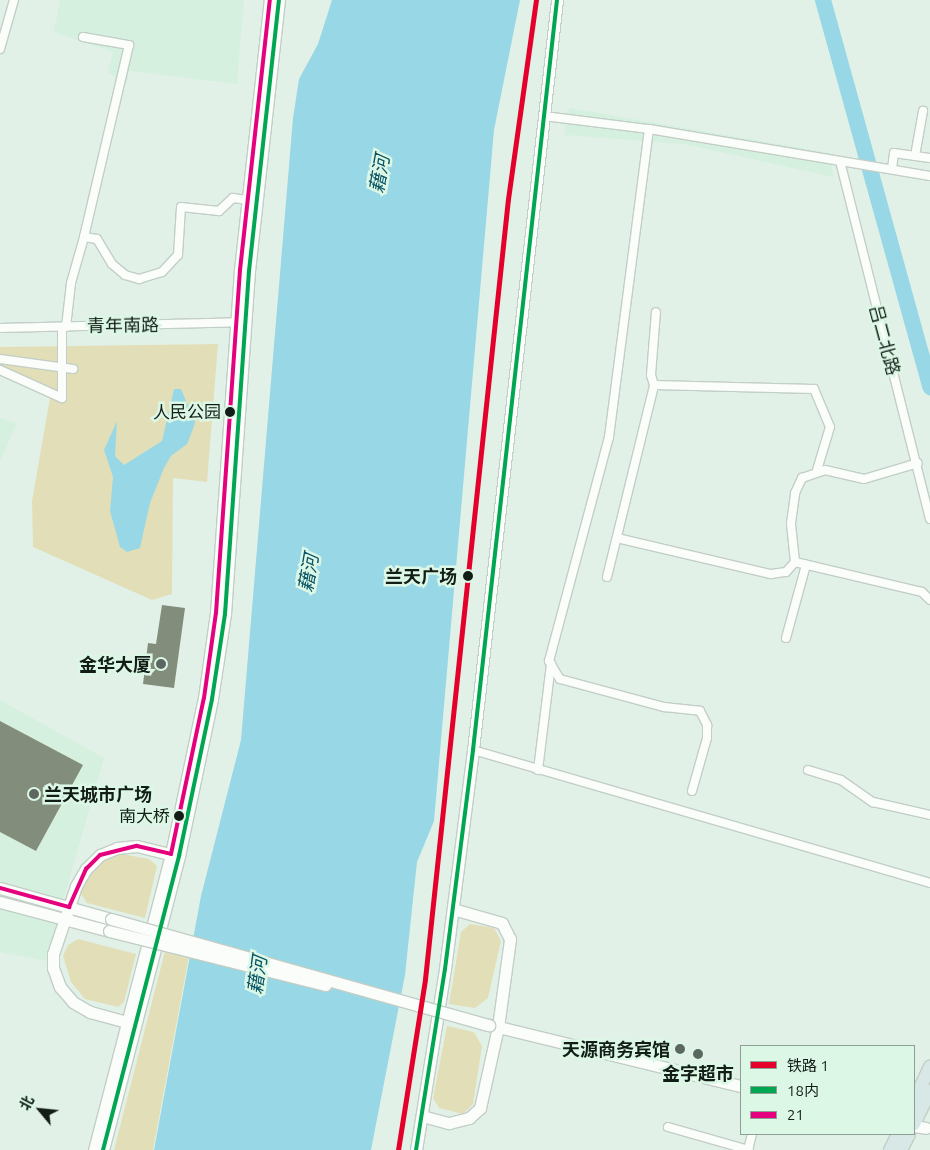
<!DOCTYPE html>
<html>
<head>
<meta charset="utf-8">
<style>
	body { margin:0 }
	#map { position:relative; width:930px; height:1150px; overflow:hidden; background:#e2f1e7; font-family:Ubuntu,"Noto Sans SC",sans-serif }
	div>[style] { position:absolute }
	[style*='--x'] { left:calc(var(--x)*1px); top:calc(var(--y)*1px); width:calc(var(--w)*1px); rotate:calc(var(--a)*1deg) }
	.built>* { inset:0; background:#d6f0df }
	.green>* { inset:0; background:#e2dfb8 }
	.water>* { inset:0; background:#98d7e6 }
	.river>* { height:16px; margin:-8px; padding:0 8px; transform-origin:8px; border-radius:8px; background:#98d7e6 }
	.building>* { inset:0; background:#838d7c }
	.roads { filter:drop-shadow(1px 0 #c2cec6) drop-shadow(-1px 0 #c2cec6) drop-shadow(0 1px #c2cec6) drop-shadow(0 -1px #c2cec6) }
	.street>* { height:8px; margin:-4px; padding:0 4px; transform-origin:4px; border-radius:4px; background:#fbfdfb }
	.secondary>* { height:11px; margin:-5.5px; padding:0 5.5px; transform-origin:5.5px; border-radius:5.5px; background:#fbfdfb }
	.primary>* { height:12px; margin:-6px; padding:0 6px; transform-origin:6px; border-radius:6px; background:#d8e8e6 }
	.bridges { filter:drop-shadow(1px 0 #c2cec6) drop-shadow(-1px 0 #c2cec6) drop-shadow(0 1px #c2cec6) drop-shadow(0 -1px #c2cec6) }
	.secondary-bridge>* { height:11px; margin:-5.5px; padding:0 5.5px; transform-origin:5.5px; border-radius:5.5px; background:#fbfdfb }
	.bus-1>* { height:4px; margin:-2px; padding:0 2px; transform-origin:2px; border-radius:2px; background:#00a651 }
	.bus-2>* { height:4px; margin:-2px; padding:0 2px; transform-origin:2px; border-radius:2px; background:#e5007d }
	.rail-1>* { height:5px; margin:-2.5px; padding:0 2.5px; transform-origin:2.5px; border-radius:2.5px; background:#e4002b }
	.dots>* { width:14px; height:14px; translate:-50% -50%; box-sizing:border-box; border:2px solid #dcf7e5; border-radius:50% }
	span { translate:-50% -50%; white-space:nowrap; text-align:center; line-height:1.15; -webkit-text-stroke:5px #dcf7e5; paint-order:stroke }
	.bus-label { font-size:17px; color:#131d17 }
	.right { translate:-100% -50%; text-align:right }
	.street-label { font-size:18px; color:#131d17 }
	.stop-label { font-size:18px; color:#131d17; font-weight:700 }
	.poi-label { font-size:18px; color:#131d17; font-weight:700 }
	.left { translate:0 -50%; text-align:left }
	.water-label { font-size:19px; color:#075264; font-style:italic }
	.legend { position:absolute; left:740px; top:1045px; width:175px; height:90px; box-sizing:border-box; background:#dcf7e5; border:1px solid #8ca093; margin:0; padding:6px 9px; list-style:none; font-size:15px; color:#131d17 }
	.legend li { display:flex; align-items:center; gap:10px; height:25px }
	.legend b { width:25px; border:1px solid #8ca093 }
	.north { position:absolute; left:15px; top:1085px; width:50px; height:50px; -webkit-text-stroke:4px #dcf7e5; paint-order:stroke; rotate:298deg; font-size:14px; font-weight:700; line-height:20px; text-align:center; color:#131d17 }
	.north::after { content:''; display:block; margin:auto; width:18px; height:22px; background:#131d17; clip-path:polygon(50% 0,100% 100%,50% 72%,0 100%) }
</style>
</head>
<body>
<div id="map">
	<div class="built">
		<div style="clip-path:polygon(60px 0,244px 0,237px 84px,129px 71px,127px 83px,108px 73px,113px 52px,54px 32px)"></div>
		<div style="clip-path:polygon(569px 108px,831px 153px,833px 177px,684px 144px,564px 135px)"></div>
		<div style="clip-path:polygon(0 418px,17px 423px,0 462px)"></div>
		<div style="clip-path:polygon(0 700px,104px 758px,46px 961px,0 952px)"></div>
	</div>
	<div class="green">
		<div style="clip-path:polygon(218px 344px,207px 482px,173px 478px,172px 594px,152px 600px,33px 547px,32px 501px,51px 392px,0 368px,0 347px)"></div>
		<div style="clip-path:polygon(122px 854px,149px 859px,157px 866px,145px 918px,87px 903px,81px 894px,85px 877px,102px 862px)"></div>
		<div style="clip-path:polygon(470px 924px,494px 928px,501px 941px,488px 998px,475px 1008px,449px 1004px,461px 932px)"></div>
		<div style="clip-path:polygon(78px 939px,136px 954px,124px 1002px,118px 1007px,85px 999px,71px 982px,63px 956px,68px 945px)"></div>
		<div style="clip-path:polygon(165px 951px,189px 956px,153px 1150px,114px 1150px)"></div>
		<div style="clip-path:polygon(447px 1026px,474px 1032px,482px 1046px,473px 1104px,463px 1114px,439px 1108px,433px 1098px)"></div>
	</div>
	<div class="water">
		<div style="clip-path:polygon(332px 0,520px 0,494px 130px,434px 821px,417px 862px,405px 975px,371px 1150px,154px 1150px,201px 896px,241px 740px,293px 118px,299px 79px,318px 44px)"></div>
		<div style="clip-path:polygon(174px 389px,181px 389px,195px 422px,193px 429px,187px 444px,171px 456px,164px 468px,150px 503px,140px 548px,127px 552px,120px 547px,110px 511px,113px 477px,104px 450px,117px 421px,115px 456px,124px 465px,162px 441px)"></div>
	</div>
	<div class="river">
		<div style="--x:823;--y:0;--w:402;--a:74.5"></div>
	</div>
	<div class="building">
		<div style="clip-path:polygon(162px 605px,185px 608px,174px 688px,143px 684px,148px 643px,156px 644px)"></div>
		<div style="clip-path:polygon(0 721px,83px 765px,36px 851px,0 832px)"></div>
	</div>
	<div class="roads">
		<div class="street">
			<div style="--x:83;--y:37;--w:47;--a:9.9"></div>
			<div style="--x:129;--y:45;--w:197;--a:103.2"></div>
			<div style="--x:84;--y:237;--w:13;--a:9"></div>
			<div style="--x:97;--y:239;--w:29;--a:59"></div>
			<div style="--x:112;--y:264;--w:17;--a:40"></div>
			<div style="--x:125;--y:275;--w:15;--a:16"></div>
			<div style="--x:139;--y:279;--w:24;--a:-17"></div>
			<div style="--x:162;--y:272;--w:23;--a:-47"></div>
			<div style="--x:178;--y:255;--w:48;--a:-86.4"></div>
			<div style="--x:181;--y:207;--w:38;--a:6"></div>
			<div style="--x:219;--y:211;--w:19;--a:-43"></div>
			<div style="--x:233;--y:198;--w:15;--a:8"></div>
			<div style="--x:0;--y:49;--w:51;--a:-74.1"></div>
			<div style="--x:544;--y:116;--w:106;--a:7.1"></div>
			<div style="--x:649;--y:129;--w:285;--a:9.5"></div>
			<div style="--x:649;--y:129;--w:311;--a:97.4"></div>
			<div style="--x:609;--y:437;--w:232;--a:105"></div>
			<div style="--x:549;--y:661;--w:21;--a:59"></div>
			<div style="--x:560;--y:679;--w:108;--a:15.1"></div>
			<div style="--x:664;--y:707;--w:36;--a:6"></div>
			<div style="--x:700;--y:711;--w:16;--a:63"></div>
			<div style="--x:707;--y:725;--w:13;--a:90"></div>
			<div style="--x:707;--y:738;--w:55;--a:105.8"></div>
			<div style="--x:915;--y:156;--w:46;--a:-79.9"></div>
			<div style="--x:840;--y:161;--w:369;--a:75.9"></div>
			<div style="--x:892;--y:169;--w:16;--a:-83"></div>
			<div style="--x:894;--y:153;--w:36;--a:8"></div>
			<div style="--x:66;--y:327;--w:44;--a:-83.5"></div>
			<div style="--x:71;--y:283;--w:48;--a:-74.2"></div>
			<div style="--x:0;--y:328;--w:240;--a:-1.4"></div>
			<div style="--x:0;--y:359;--w:74;--a:7.8"></div>
			<div style="--x:0;--y:370;--w:68;--a:24.3"></div>
			<div style="--x:62;--y:398;--w:71;--a:-90"></div>
			<div style="--x:654;--y:385;--w:160;--a:1.4"></div>
			<div style="--x:814;--y:389;--w:41;--a:67.2"></div>
			<div style="--x:830;--y:427;--w:45;--a:106.8"></div>
			<div style="--x:617;--y:538;--w:158;--a:13.2"></div>
			<div style="--x:771;--y:574;--w:15;--a:-8"></div>
			<div style="--x:786;--y:572;--w:13;--a:-48"></div>
			<div style="--x:795;--y:562;--w:130;--a:13.3"></div>
			<div style="--x:922;--y:592;--w:11;--a:45"></div>
			<div style="--x:795;--y:562;--w:39;--a:-96"></div>
			<div style="--x:791;--y:523;--w:30;--a:-82"></div>
			<div style="--x:795;--y:493;--w:17;--a:-65"></div>
			<div style="--x:802;--y:478;--w:24;--a:-19"></div>
			<div style="--x:825;--y:470;--w:40;--a:13"></div>
			<div style="--x:864;--y:479;--w:56;--a:-16.5"></div>
			<div style="--x:607;--y:577;--w:198;--a:-76.2"></div>
			<div style="--x:654;--y:385;--w:10;--a:-107"></div>
			<div style="--x:651;--y:375;--w:63;--a:-85.5"></div>
			<div style="--x:786;--y:638;--w:76;--a:-74.7"></div>
			<div style="--x:473;--y:750;--w:476;--a:16.2"></div>
			<div style="--x:538;--y:770;--w:107;--a:-83"></div>
			<div style="--x:808;--y:770;--w:34;--a:17"></div>
			<div style="--x:841;--y:780;--w:39;--a:35"></div>
			<div style="--x:873;--y:802;--w:58;--a:12.8"></div>
			<div style="--x:668;--y:1127;--w:84;--a:15.9"></div>
			<div style="--x:748;--y:1150;--w:16;--a:-76"></div>
		</div>
		<div class="secondary">
			<div style="--x:0;--y:888;--w:115;--a:15.6"></div>
			<div style="--x:0;--y:902;--w:113;--a:14.9"></div>
			<div style="--x:134;--y:1024;--w:46;--a:-164.7"></div>
			<div style="--x:90;--y:1012;--w:20;--a:-150"></div>
			<div style="--x:73;--y:1002;--w:20;--a:-131"></div>
			<div style="--x:60;--y:987;--w:20;--a:-110"></div>
			<div style="--x:53;--y:968;--w:14;--a:-90"></div>
			<div style="--x:53;--y:954;--w:72;--a:-71.3"></div>
			<div style="--x:76;--y:886;--w:20;--a:-60"></div>
			<div style="--x:86;--y:869;--w:20;--a:-45"></div>
			<div style="--x:100;--y:855;--w:18;--a:-22"></div>
			<div style="--x:117;--y:848;--w:20;--a:-6"></div>
			<div style="--x:137;--y:846;--w:41;--a:14"></div>
			<div style="--x:490;--y:1025;--w:258;--a:13.7"></div>
			<div style="--x:422;--y:1116;--w:28;--a:15"></div>
			<div style="--x:449;--y:1123;--w:21;--a:-14"></div>
			<div style="--x:469;--y:1118;--w:15;--a:-42"></div>
			<div style="--x:480;--y:1108;--w:83;--a:-77.5"></div>
			<div style="--x:498;--y:1027;--w:89;--a:-82.2"></div>
			<div style="--x:510;--y:939;--w:18;--a:-117"></div>
			<div style="--x:502;--y:923;--w:51;--a:-164.1"></div>
			<div style="--x:914;--y:1126;--w:12;--a:9"></div>
			<div style="--x:94;--y:1150;--w:306;--a:-75.4"></div>
			<div style="--x:171;--y:854;--w:159;--a:-78.1"></div>
			<div style="--x:204;--y:698;--w:86;--a:-82"></div>
			<div style="--x:216;--y:613;--w:344;--a:-86"></div>
			<div style="--x:240;--y:270;--w:272;--a:-83.7"></div>
			<div style="--x:103;--y:1150;--w:304;--a:-75.5"></div>
			<div style="--x:179;--y:856;--w:160;--a:-78.1"></div>
			<div style="--x:212;--y:699;--w:86;--a:-81.3"></div>
			<div style="--x:225;--y:614;--w:344;--a:-86"></div>
			<div style="--x:249;--y:271;--w:273;--a:-83.7"></div>
			<div style="--x:416;--y:1150;--w:183;--a:-80.9"></div>
			<div style="--x:445;--y:969;--w:221;--a:-82.7"></div>
			<div style="--x:473;--y:750;--w:755;--a:-83.61"></div>
		</div>
		<div class="primary">
			<div style="--x:914;--y:1101;--w:38;--a:-65"></div>
			<div style="--x:914;--y:1124;--w:37;--a:-64"></div>
			<div style="--x:890;--y:1150;--w:18;--a:-63"></div>
			<div style="--x:901;--y:1150;--w:18;--a:-63"></div>
		</div>
	</div>
	<div class="bridges">
		<div class="secondary-bridge">
			<div style="--x:111;--y:919;--w:393;--a:15.7"></div>
			<div style="--x:109;--y:931;--w:223;--a:14"></div>
		</div>
	</div>
	<div class="bus-1">
		<div style="--x:103;--y:1150;--w:304;--a:-75.5"></div>
		<div style="--x:179;--y:856;--w:160;--a:-78.1"></div>
		<div style="--x:212;--y:699;--w:86;--a:-81.3"></div>
		<div style="--x:225;--y:614;--w:344;--a:-86"></div>
		<div style="--x:249;--y:271;--w:273;--a:-83.7"></div>
		<div style="--x:416;--y:1150;--w:183;--a:-80.9"></div>
		<div style="--x:445;--y:969;--w:221;--a:-82.7"></div>
		<div style="--x:473;--y:750;--w:755;--a:-83.61"></div>
	</div>
	<div class="bus-2">
		<div style="--x:0;--y:888;--w:72;--a:15.4"></div>
		<div style="--x:69;--y:907;--w:42;--a:-65.9"></div>
		<div style="--x:86;--y:869;--w:20;--a:-45"></div>
		<div style="--x:100;--y:855;--w:38;--a:-14"></div>
		<div style="--x:137;--y:846;--w:35;--a:13"></div>
		<div style="--x:171;--y:854;--w:159;--a:-78.1"></div>
		<div style="--x:204;--y:698;--w:86;--a:-82"></div>
		<div style="--x:216;--y:613;--w:344;--a:-86"></div>
		<div style="--x:240;--y:270;--w:272;--a:-83.7"></div>
	</div>
	<div class="rail-1">
		<div style="--x:398;--y:1150;--w:173;--a:-81"></div>
		<div style="--x:425;--y:979;--w:784;--a:-83.93"></div>
		<div style="--x:508;--y:199;--w:201;--a:-82"></div>
	</div>
	<div class="dots">
		<div style="left:230px;top:412px;background:#131d17"></div>
		<div style="left:468px;top:576px;background:#131d17"></div>
		<div style="left:161px;top:664px;background:#5b6760"></div>
		<div style="left:34px;top:794px;background:#5b6760"></div>
		<div style="left:179px;top:816px;background:#131d17"></div>
		<div style="left:680px;top:1049px;background:#5b6760"></div>
		<div style="left:698px;top:1054px;background:#5b6760"></div>
	</div>
	<div class="bus-label">
		<span class="right" style="left:221px;top:412px">人民公园</span>
		<span class="right" style="left:170px;top:816px">南大桥</span>
	</div>
	<div class="street-label">
		<span style="left:123px;top:325px;rotate:-1deg">青年南路</span>
		<span style="left:885px;top:340px;rotate:75deg">吕二北路</span>
	</div>
	<div class="stop-label">
		<span class="right" style="left:457px;top:576px">兰天广场</span>
	</div>
	<div class="poi-label">
		<span class="right" style="left:151px;top:664px">金华大厦</span>
		<span class="left" style="left:44px;top:794px">兰天城市广场</span>
		<span class="right" style="left:670px;top:1049px">天源商务宾馆</span>
		<span style="left:698px;top:1073px">金字超市</span>
	</div>
	<div class="water-label">
		<span style="left:380px;top:174px;rotate:-80deg">藉河</span>
		<span style="left:309px;top:573px;rotate:-80deg">藉河</span>
		<span style="left:258px;top:975px;rotate:-82deg">藉河</span>
	</div>
	<ul class="legend">
	<li><b style="height:6px;background:#e4002b"></b>铁路 1</li>
	<li><b style="height:6px;background:#00a651"></b>18内</li>
	<li><b style="height:6px;background:#e5007d"></b>21</li>
	</ul>
	<div class="north">北</div>
</div>
</body>
</html>
